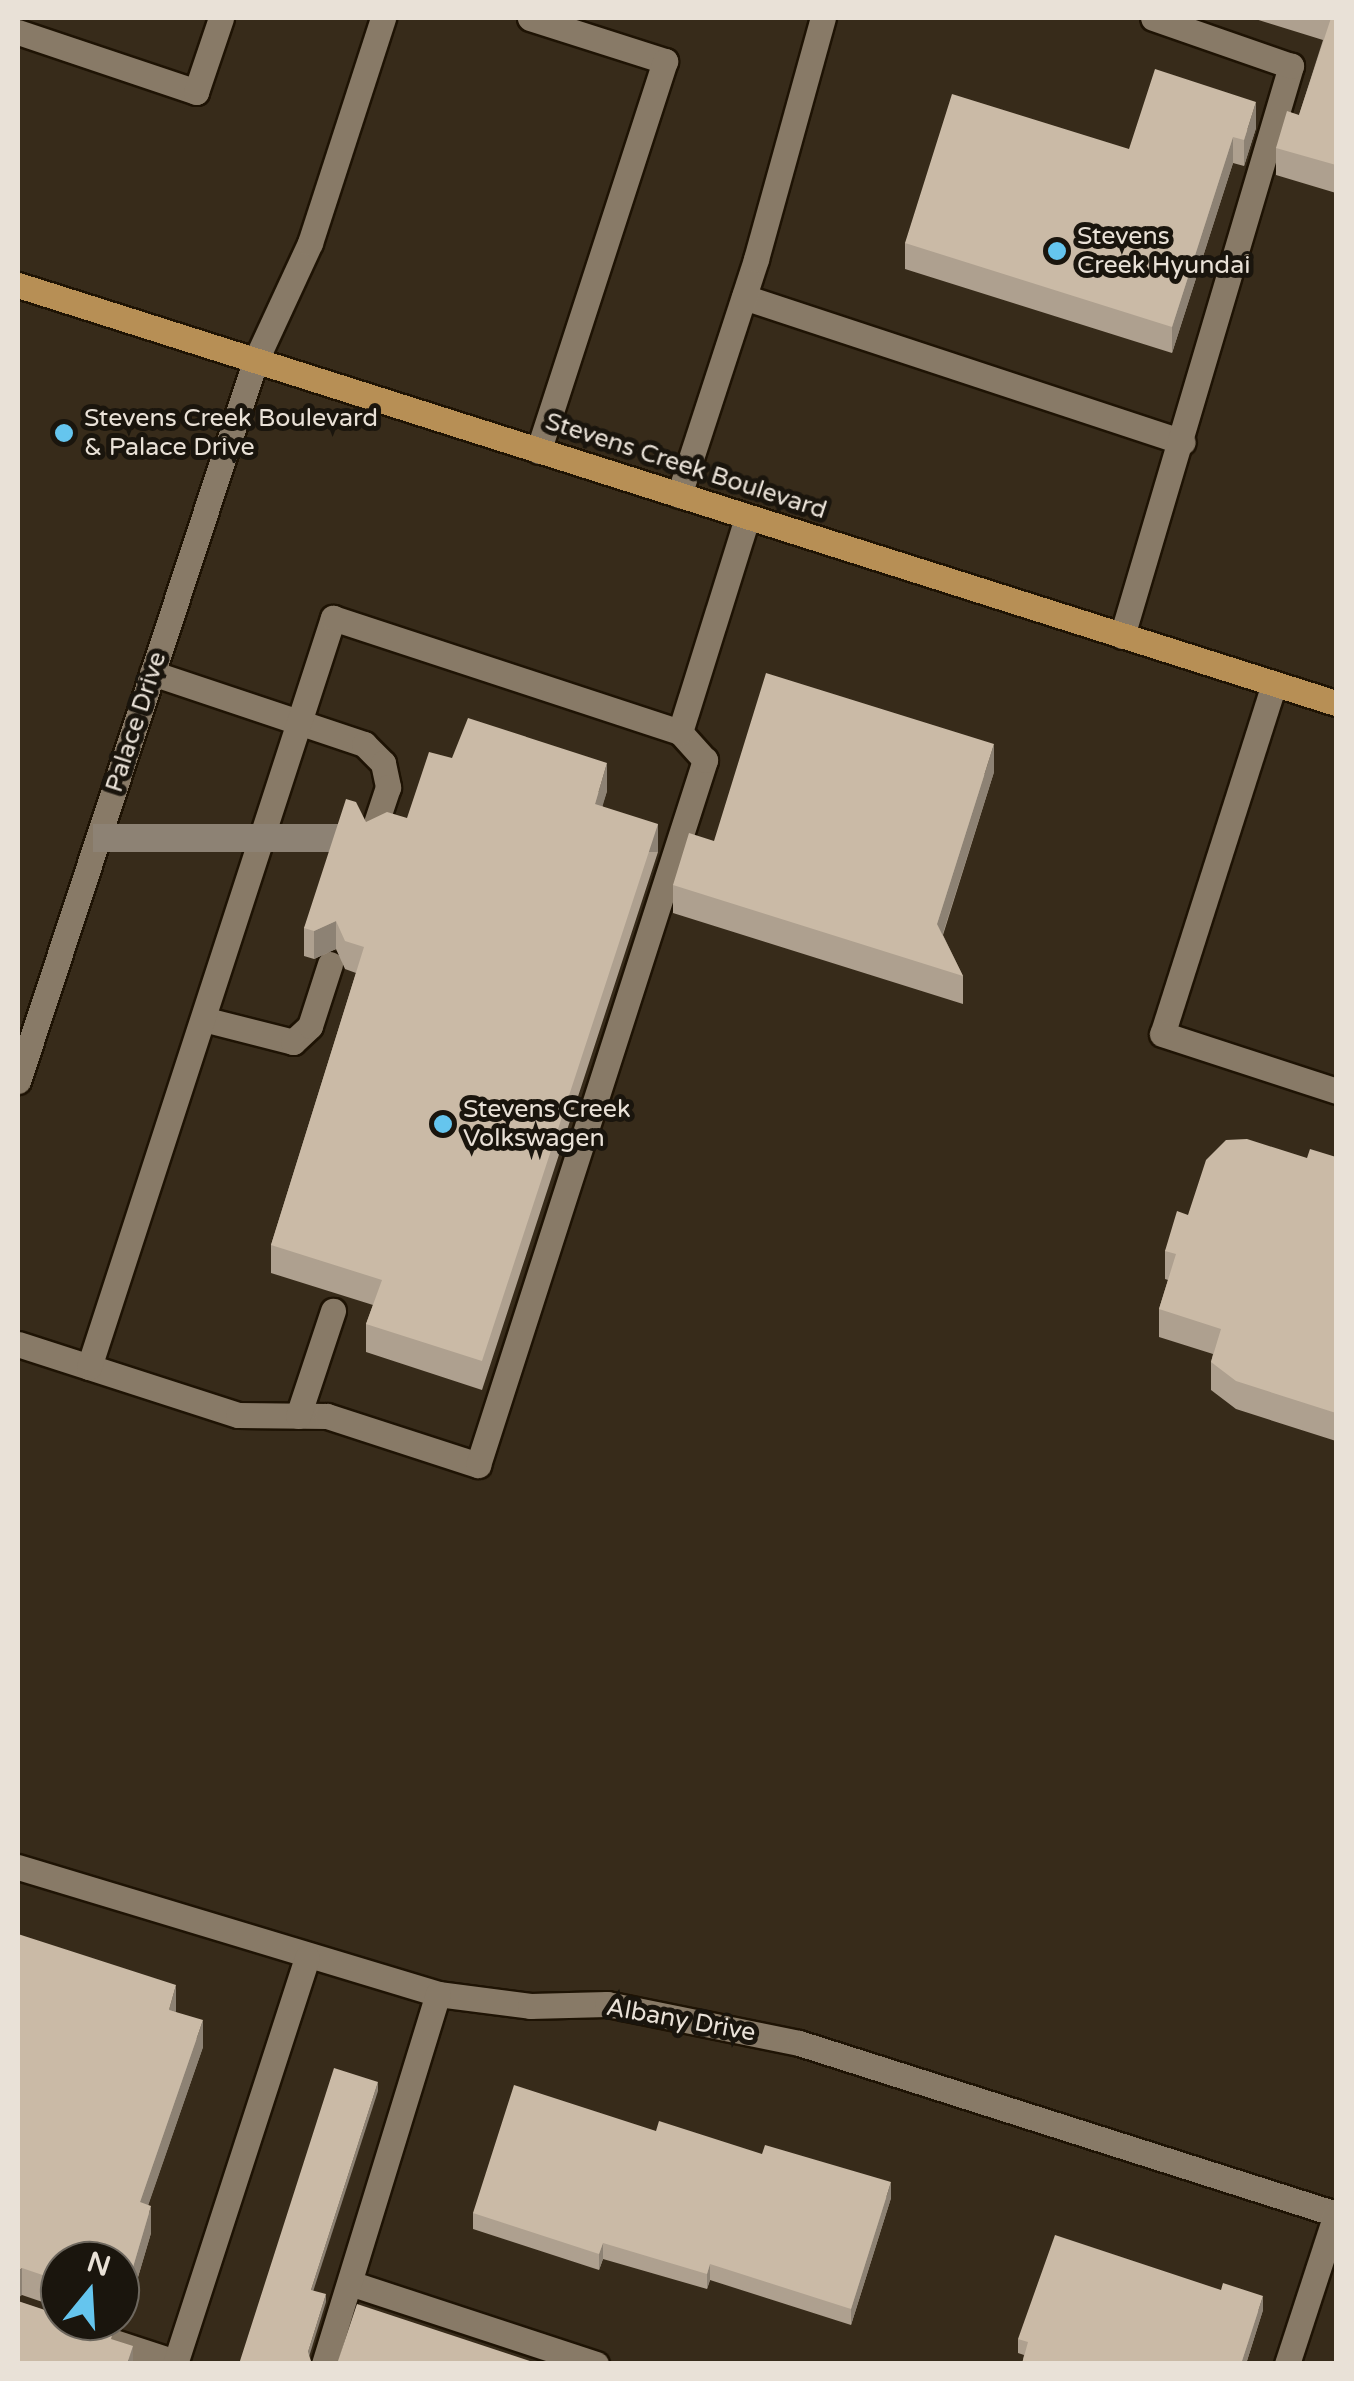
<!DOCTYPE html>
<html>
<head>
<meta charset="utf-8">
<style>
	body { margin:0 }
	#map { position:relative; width:1354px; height:2381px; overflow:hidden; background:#372b1a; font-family:"Varela Round",sans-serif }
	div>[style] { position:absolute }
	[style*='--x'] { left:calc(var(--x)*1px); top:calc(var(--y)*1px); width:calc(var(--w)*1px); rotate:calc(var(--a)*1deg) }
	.roads { filter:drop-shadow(2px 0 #1e1304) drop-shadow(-2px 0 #1e1304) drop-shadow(0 2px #1e1304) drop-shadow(0 -2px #1e1304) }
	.minor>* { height:25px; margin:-12.5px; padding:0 12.5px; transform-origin:12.5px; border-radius:12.5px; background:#887a67 }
	.major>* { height:25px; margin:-12.5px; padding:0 12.5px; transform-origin:12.5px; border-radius:12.5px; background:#b78f55 }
	.wall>* { inset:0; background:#aea08f }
	.shaded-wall>* { inset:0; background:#8d8274; transform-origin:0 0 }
	.building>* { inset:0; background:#cabaa6 }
	.dots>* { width:28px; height:28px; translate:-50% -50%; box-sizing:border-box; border:5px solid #1a150d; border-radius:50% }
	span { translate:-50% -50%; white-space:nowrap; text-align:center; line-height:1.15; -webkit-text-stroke:10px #1a150d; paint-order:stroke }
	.poi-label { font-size:25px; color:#e9e1d7 }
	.left { translate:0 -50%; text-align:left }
	.street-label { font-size:25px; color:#e9e1d7 }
	.frame { position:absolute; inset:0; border:20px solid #e9e1d7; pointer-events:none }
	.north { position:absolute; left:40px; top:2241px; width:100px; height:100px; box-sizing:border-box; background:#1a150d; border:2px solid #6d675e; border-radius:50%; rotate:18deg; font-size:28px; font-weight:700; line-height:40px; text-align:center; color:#e9e1d7 }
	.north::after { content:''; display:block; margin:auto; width:35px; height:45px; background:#65c5ee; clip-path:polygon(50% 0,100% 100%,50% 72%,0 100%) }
</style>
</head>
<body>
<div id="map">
	<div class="roads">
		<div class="minor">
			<div style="--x:530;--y:18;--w:142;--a:17.7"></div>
			<div style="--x:665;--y:61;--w:410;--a:108"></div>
			<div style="--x:18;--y:32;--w:188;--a:18.6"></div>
			<div style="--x:196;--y:92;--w:78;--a:-71.3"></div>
			<div style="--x:744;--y:297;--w:462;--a:18.3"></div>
			<div style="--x:679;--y:495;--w:248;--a:-71.9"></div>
			<div style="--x:756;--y:259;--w:250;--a:-74.5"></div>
			<div style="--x:1122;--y:636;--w:595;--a:-73.49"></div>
			<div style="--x:1291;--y:66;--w:146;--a:-160.8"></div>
			<div style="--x:152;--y:673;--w:224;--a:18.5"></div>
			<div style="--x:364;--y:744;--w:27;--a:45"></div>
			<div style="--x:383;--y:763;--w:25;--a:78"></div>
			<div style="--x:388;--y:787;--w:51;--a:108.4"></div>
			<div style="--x:1274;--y:684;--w:367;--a:107.7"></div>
			<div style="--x:1162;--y:1034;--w:183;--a:18.1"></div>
			<div style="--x:203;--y:1019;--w:93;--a:14.3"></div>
			<div style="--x:293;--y:1042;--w:23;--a:-43"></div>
			<div style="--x:310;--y:1026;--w:65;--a:-72.1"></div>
			<div style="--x:18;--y:1081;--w:757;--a:-71.76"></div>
			<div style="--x:255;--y:362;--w:131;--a:-65.2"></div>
			<div style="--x:310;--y:243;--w:237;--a:-72"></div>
			<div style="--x:18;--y:1344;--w:231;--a:17.9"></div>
			<div style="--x:238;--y:1415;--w:89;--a:0.6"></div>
			<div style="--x:327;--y:1416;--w:159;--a:18"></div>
			<div style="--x:478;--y:1465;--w:741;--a:-72.15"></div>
			<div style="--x:705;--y:760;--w:38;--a:-132"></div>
			<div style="--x:89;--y:1367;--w:788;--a:-71.96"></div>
			<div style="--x:333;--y:618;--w:365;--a:18.2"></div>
			<div style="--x:680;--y:732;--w:224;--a:-72.6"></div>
			<div style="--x:298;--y:1416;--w:111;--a:-71.6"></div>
			<div style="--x:18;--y:1867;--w:439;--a:16.8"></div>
			<div style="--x:438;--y:1994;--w:93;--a:7.4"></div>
			<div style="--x:530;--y:2006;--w:77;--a:-1.5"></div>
			<div style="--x:607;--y:2004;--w:196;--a:11.5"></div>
			<div style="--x:799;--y:2043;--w:564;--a:17.66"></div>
			<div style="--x:350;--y:2283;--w:259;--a:18.2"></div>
			<div style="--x:99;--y:2337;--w:80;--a:18.2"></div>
			<div style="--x:175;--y:2364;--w:427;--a:-72"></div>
			<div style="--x:324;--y:2364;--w:387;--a:-72.9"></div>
			<div style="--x:1287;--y:2364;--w:158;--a:-71.9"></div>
		</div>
		<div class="major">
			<div style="--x:18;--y:285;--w:1383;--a:17.6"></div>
		</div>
	</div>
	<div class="wall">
		<div style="clip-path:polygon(1252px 18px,1336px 18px,1336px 193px,1276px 175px,1276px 148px,1299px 115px,1323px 40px)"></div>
		<div style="clip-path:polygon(1256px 128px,1244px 166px,1233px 163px,1172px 353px,905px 269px,905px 243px,1129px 149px)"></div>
		<div style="clip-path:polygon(994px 772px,943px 935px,963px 976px,963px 1004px,673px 913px,673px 885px,714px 841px)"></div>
		<div style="clip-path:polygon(607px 791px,602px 806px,658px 852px,482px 1390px,366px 1352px,366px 1324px,373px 1305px,271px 1273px,271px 1245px,356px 973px,345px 969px,336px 949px,314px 959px,304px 956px,304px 928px,366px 822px,407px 818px)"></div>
		<div style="clip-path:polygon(1336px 1157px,1336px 1441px,1236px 1409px,1211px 1390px,1211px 1362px,1213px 1354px,1159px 1337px,1159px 1309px,1168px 1280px,1165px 1279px,1165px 1251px,1188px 1215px,1307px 1158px)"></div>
		<div style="clip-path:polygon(18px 1936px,176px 2012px,203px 2047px,148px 2205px,151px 2233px,123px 2328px,101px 2321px,120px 2321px,120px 2261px,60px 2261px,60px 2308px,22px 2295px)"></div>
		<div style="clip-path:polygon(656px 2131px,891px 2198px,851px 2325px,710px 2280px,707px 2289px,603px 2259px,599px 2270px,473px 2229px,473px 2213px)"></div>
		<div style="clip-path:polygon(1263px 2310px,1246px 2364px,1022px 2364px,1024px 2355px,1018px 2353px,1018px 2339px)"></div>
	</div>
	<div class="shaded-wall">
		<div style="clip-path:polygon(1256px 102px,1256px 128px,1244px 166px,1244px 140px)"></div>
		<div style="clip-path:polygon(1233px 137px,1233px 163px,1172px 353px,1172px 327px)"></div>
		<div style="clip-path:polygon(994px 744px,994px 772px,937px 952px,937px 924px)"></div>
		<div style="clip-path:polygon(607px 763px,607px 791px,595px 832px,595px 804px)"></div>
		<div style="left:658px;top:824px;width:28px;height:565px;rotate:90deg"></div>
		<div style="clip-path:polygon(336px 921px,336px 949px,314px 959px,314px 931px)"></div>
		<div style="clip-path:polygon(176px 1985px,176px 2012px,169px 2010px)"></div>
		<div style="clip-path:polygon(203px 2020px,203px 2047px,140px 2229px,140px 2202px)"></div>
		<div style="clip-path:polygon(378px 2082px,378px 2091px,311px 2298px,311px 2290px)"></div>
		<div style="clip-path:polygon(891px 2182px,891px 2198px,851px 2325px,851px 2309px)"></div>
		<div style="clip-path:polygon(151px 2206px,151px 2233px,123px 2328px,123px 2301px)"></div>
		<div style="clip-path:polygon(603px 2243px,603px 2259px,599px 2270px,599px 2254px)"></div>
		<div style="clip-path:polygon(710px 2264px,710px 2280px,707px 2289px,707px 2274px)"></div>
		<div style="clip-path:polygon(22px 2268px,22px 2295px,18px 2298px,18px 2271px)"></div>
		<div style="clip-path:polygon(326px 2294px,326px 2302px,308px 2360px,308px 2352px)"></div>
		<div style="clip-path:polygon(1263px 2296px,1263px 2310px,1246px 2364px,1241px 2364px)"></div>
		<div style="clip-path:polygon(133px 2346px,133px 2364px,127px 2364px)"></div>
	</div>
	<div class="building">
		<div style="clip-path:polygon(1331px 18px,1336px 18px,1336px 165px,1276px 148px,1287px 111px,1299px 115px)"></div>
		<div style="clip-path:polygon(1155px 69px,1256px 102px,1244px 140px,1233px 137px,1172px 327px,905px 243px,952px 94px,1129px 149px)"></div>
		<div style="clip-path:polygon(766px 673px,994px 744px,937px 924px,963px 976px,673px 885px,689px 833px,714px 841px)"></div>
		<div style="clip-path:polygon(468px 718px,607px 763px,595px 804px,658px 824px,482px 1361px,366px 1324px,382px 1280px,271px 1245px,364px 947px,345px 941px,336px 921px,314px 931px,304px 928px,346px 799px,356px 802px,366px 822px,387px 812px,407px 818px,429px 752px,452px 758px)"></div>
		<div style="clip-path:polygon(1247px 1139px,1307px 1158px,1310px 1149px,1336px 1157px,1336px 1413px,1236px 1381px,1211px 1362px,1221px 1329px,1159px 1309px,1176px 1254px,1165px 1251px,1177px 1211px,1188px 1215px,1206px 1160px,1226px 1140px)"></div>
		<div style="clip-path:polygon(18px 1934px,176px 1985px,169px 2010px,203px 2020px,140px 2202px,151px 2206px,123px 2301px,120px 2300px,120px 2261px,60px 2261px,60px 2281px,22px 2268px,18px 2271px)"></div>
		<div style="clip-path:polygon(334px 2068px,378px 2082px,311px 2290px,326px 2294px,308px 2352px,312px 2364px,239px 2364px)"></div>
		<div style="clip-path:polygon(514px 2085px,656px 2131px,659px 2121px,762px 2154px,765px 2145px,891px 2182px,851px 2309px,710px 2264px,707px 2274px,603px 2243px,599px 2254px,473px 2213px)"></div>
		<div style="clip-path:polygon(1055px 2235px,1221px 2290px,1223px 2283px,1263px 2296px,1241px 2364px,1022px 2364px,1028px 2342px,1018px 2339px)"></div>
		<div style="clip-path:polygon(18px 2301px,60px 2315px,60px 2321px,79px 2321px,113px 2332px,111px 2339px,133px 2346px,127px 2364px,18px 2364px)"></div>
		<div style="clip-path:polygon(357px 2304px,539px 2364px,337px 2364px)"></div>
	</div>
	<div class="dots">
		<div style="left:1057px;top:251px;background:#65c5ee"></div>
		<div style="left:64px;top:433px;background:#65c5ee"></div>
		<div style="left:443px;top:1124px;background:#65c5ee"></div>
	</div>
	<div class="poi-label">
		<span class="left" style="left:1077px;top:251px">Stevens<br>Creek Hyundai</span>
		<span class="left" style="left:84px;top:433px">Stevens Creek Boulevard<br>&amp; Palace Drive</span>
		<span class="left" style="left:463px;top:1124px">Stevens Creek<br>Volkswagen</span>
	</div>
	<div class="street-label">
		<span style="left:686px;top:466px;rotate:18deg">Stevens Creek Boulevard</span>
		<span style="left:136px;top:722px;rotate:-72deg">Palace Drive</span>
		<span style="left:681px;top:2020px;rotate:10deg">Albany Drive</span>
	</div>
	<div class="frame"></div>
	<div class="north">N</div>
</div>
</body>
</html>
